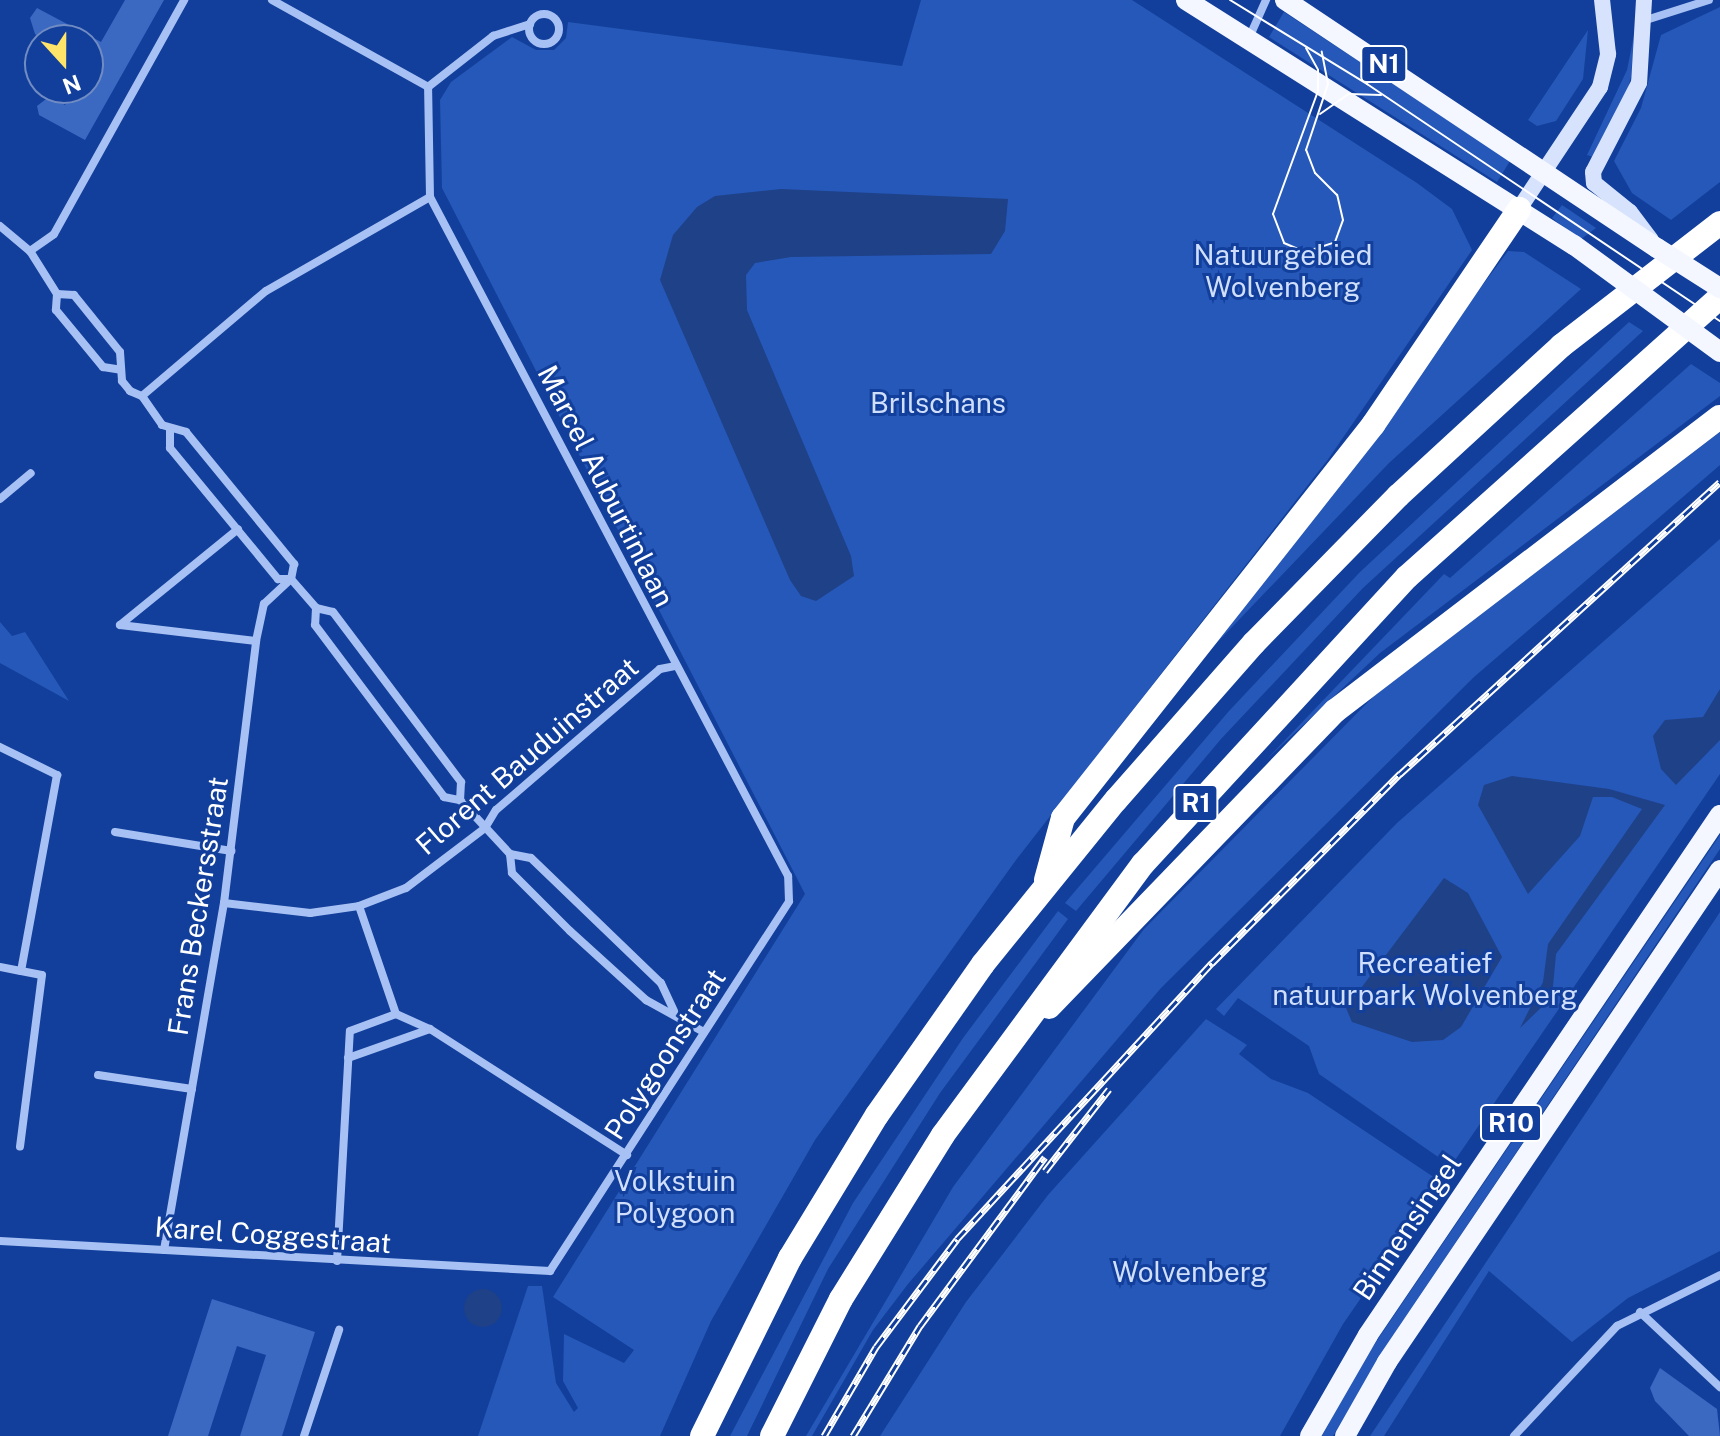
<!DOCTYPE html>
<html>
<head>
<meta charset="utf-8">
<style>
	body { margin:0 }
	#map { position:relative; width:1720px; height:1436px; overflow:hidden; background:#123f9b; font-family:"Public Sans",sans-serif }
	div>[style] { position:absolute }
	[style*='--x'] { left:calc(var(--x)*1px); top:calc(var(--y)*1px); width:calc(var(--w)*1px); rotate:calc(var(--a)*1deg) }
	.green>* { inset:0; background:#2558b9 }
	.water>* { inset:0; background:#1f4187 }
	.round { border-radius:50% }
	.building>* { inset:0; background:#3b69c2 }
	.street>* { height:8px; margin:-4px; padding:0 4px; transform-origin:4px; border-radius:4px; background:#a7c1f4 }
	.street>.ring { margin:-4px; padding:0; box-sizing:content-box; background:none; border:8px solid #a7c1f4; border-radius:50% }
	.secondary>* { height:16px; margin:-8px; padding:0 8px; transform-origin:8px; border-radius:8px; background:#d7e3fd }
	.primary>* { height:20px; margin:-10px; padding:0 10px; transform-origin:10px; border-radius:10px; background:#f4f7ff }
	.highway>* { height:24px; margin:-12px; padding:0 12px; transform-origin:12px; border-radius:12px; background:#fff }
	.tram>* { height:2px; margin:-1px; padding:0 1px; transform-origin:1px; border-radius:1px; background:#fff }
	.rail>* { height:7px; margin-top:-3.5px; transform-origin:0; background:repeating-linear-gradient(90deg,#123f9b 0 12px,#fff 0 24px); box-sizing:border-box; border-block:2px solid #fff }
	.primary-bridge>* { height:20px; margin:-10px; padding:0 10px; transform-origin:10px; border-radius:10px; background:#f4f7ff }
	span { translate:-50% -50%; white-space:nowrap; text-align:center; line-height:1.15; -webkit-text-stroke:6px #123f9b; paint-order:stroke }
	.shield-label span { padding:2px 6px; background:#123f9b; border:2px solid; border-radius:6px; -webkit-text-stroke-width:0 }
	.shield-label { font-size:26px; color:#fff; font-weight:700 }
	.park-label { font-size:28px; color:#cfdffd }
	.street-label { font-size:28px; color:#fff }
	.north { position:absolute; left:24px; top:24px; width:80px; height:80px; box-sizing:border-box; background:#123f9b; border:2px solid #718cc3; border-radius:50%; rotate:159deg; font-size:22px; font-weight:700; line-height:32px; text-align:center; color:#fff }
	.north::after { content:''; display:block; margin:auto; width:28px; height:36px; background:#ffe46a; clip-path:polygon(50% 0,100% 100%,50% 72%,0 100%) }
</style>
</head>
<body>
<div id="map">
	<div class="green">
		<div style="clip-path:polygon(921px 0,1132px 0,1417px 183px,1452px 209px,1472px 250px,1329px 458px,1016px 860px,815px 1140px,711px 1321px,660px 1436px,478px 1436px,528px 1286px,542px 1286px,556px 1383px,574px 1412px,578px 1408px,563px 1381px,564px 1334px,624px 1363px,634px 1350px,553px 1297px,805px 894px,442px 188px,440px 100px,451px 82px,512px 37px,536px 50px,554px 50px,566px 38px,568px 22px,902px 66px)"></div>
		<div style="clip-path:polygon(1720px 7px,1720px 182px,1671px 220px,1632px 193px,1614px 161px,1641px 108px,1661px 35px)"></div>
		<div style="clip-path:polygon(1284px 12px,1510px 161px,1497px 182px,1269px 37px)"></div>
		<div style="clip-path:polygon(1588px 30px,1583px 79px,1556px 121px,1537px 126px,1528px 120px)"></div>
		<div style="clip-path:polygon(1634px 35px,1631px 77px,1625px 99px,1593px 157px,1587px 155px,1627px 70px)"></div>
		<div style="clip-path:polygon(1562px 205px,1596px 228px,1580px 240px,1552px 218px)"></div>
		<div style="clip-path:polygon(1508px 251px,1524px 252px,1581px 289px,1389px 463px,1212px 648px)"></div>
		<div style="clip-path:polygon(1629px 322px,1643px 331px,1363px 588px,1221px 739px,1076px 911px,1065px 903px,1229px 711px,1360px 572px)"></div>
		<div style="clip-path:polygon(1691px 364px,1720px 383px,1720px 396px,1380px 653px,1266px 760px,1444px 574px,1450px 578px)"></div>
		<div style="clip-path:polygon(1720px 432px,1720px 465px,1474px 677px,1161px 988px,908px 1284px,873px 1330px,812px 1436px,806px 1436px,953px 1187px,1144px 929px,1374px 696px)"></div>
		<div style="clip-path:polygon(1720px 539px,1720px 774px,1451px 1166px,1319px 1074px,1309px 1046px,1238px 998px,1224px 1016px,1216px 1009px,1397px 823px)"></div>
		<div style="clip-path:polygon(0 622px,12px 636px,25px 632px,69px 701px,0 663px)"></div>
		<div style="clip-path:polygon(1720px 835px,1720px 849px,1392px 1337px,1333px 1436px,1322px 1436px,1359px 1367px)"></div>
		<div style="clip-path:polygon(1058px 911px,1068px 919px,940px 1093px,828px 1269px,747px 1436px,730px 1436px,853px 1203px,963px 1038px)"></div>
		<div style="clip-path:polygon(1720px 912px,1720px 1251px,1628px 1298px,1572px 1342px,1489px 1271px,1384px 1436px,1370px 1436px)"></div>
		<div style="clip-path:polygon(1206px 1019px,1247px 1045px,1239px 1054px,1271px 1079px,1308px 1093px,1441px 1182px,1343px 1324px,1280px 1436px,880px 1436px,966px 1302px,1048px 1195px)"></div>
	</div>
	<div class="water">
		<div style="clip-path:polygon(781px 189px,1008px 199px,1005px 231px,991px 254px,791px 257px,755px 263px,746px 275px,747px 310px,851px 556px,854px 576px,816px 601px,801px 596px,790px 580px,660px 280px,673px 235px,697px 207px,715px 196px)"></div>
		<div style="clip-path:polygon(1720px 689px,1720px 740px,1676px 785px,1661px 769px,1653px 736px,1665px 720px,1703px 717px)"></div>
		<div style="clip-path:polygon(1512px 776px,1609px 789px,1665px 805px,1556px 954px,1552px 997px,1520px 1028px,1543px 982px,1548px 944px,1642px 809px,1612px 797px,1593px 797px,1580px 836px,1528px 894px,1478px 805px,1484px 785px)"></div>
		<div style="clip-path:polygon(1444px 878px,1468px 893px,1502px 957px,1461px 1027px,1443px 1040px,1412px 1042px,1352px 1022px,1346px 1008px)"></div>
		<div class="round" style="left:464px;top:1289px;width:38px;height:38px"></div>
	</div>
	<div class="building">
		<div style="clip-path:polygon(125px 0,164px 0,85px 140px,39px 115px,37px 106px,50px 96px,65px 105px,74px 88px,88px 88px,88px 40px,45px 40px,35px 34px,30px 18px,37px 8px,101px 42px)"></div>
		<div style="clip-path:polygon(212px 1299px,315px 1332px,282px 1436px,240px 1436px,266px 1355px,237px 1346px,208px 1436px,168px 1436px)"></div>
		<div style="clip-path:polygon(1660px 1368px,1717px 1409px,1720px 1436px,1689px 1436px,1655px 1401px,1650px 1388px)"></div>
	</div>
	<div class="street">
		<div style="--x:272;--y:0;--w:179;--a:29.1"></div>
		<div class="ring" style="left:529px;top:14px;width:22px;height:22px"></div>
		<div style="--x:1646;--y:20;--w:66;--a:-17.6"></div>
		<div style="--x:1249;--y:38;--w:42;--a:-65.9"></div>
		<div style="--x:428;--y:87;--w:83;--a:-38.1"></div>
		<div style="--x:493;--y:36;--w:39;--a:-18"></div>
		<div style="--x:0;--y:226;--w:39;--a:40"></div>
		<div style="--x:30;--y:251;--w:51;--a:57.9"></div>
		<div style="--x:57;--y:294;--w:17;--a:3"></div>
		<div style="--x:74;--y:295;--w:73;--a:51.1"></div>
		<div style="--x:120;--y:352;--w:29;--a:86"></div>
		<div style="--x:122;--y:381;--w:13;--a:51"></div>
		<div style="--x:130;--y:391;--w:13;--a:23"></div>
		<div style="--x:142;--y:396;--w:35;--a:55"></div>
		<div style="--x:162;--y:425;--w:25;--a:16"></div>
		<div style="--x:186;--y:432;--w:171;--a:50.7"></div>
		<div style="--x:294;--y:564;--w:15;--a:101"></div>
		<div style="--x:30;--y:251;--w:29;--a:-35"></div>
		<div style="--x:54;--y:234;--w:268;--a:-60.9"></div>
		<div style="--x:57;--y:294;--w:16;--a:94"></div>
		<div style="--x:56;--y:310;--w:74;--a:50.5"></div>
		<div style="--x:103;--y:367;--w:18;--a:9"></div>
		<div style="--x:142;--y:396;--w:162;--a:-40.3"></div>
		<div style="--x:266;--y:291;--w:189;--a:-29.8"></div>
		<div style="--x:170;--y:430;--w:18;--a:90"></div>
		<div style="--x:170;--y:448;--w:170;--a:50.5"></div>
		<div style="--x:278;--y:579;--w:13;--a:0"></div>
		<div style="--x:291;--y:579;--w:38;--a:49"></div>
		<div style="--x:316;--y:608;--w:17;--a:13"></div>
		<div style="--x:333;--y:612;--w:213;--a:53"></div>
		<div style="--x:461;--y:782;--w:18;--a:93"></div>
		<div style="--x:0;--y:499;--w:40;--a:-40"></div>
		<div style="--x:316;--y:608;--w:17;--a:93"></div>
		<div style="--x:315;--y:625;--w:215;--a:53.1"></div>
		<div style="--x:444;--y:797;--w:16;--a:11"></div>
		<div style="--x:460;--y:800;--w:74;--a:47.2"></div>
		<div style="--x:510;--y:854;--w:21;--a:11"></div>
		<div style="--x:531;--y:858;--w:180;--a:43.9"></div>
		<div style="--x:661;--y:983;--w:31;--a:65"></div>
		<div style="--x:120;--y:625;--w:152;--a:-39.1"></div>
		<div style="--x:120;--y:625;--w:137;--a:6.7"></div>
		<div style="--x:0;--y:747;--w:64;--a:26.2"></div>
		<div style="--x:57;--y:775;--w:199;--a:100.4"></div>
		<div style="--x:21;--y:971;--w:21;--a:11"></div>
		<div style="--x:42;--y:975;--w:173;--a:97.3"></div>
		<div style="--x:115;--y:832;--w:118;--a:9.3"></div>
		<div style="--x:510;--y:854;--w:19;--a:84"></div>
		<div style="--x:512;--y:873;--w:82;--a:45"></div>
		<div style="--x:570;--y:931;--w:103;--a:42.2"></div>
		<div style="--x:646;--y:1000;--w:66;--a:28.9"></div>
		<div style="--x:224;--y:903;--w:87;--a:6.6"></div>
		<div style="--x:310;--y:913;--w:49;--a:-8.1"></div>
		<div style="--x:359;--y:906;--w:50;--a:-21"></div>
		<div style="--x:406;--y:888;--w:99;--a:-37.2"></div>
		<div style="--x:485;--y:828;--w:21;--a:-59"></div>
		<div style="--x:496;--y:810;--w:216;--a:-40.7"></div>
		<div style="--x:660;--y:669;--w:15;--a:-11"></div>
		<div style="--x:359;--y:906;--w:114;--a:71.1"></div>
		<div style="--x:0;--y:967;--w:21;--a:11"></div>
		<div style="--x:396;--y:1014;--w:37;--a:24"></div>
		<div style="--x:430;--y:1029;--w:234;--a:32.6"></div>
		<div style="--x:348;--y:1058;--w:87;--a:-19.5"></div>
		<div style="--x:98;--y:1075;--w:95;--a:8.5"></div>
		<div style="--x:0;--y:1241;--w:551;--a:3.12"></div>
		<div style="--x:550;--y:1271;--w:440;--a:-57.1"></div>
		<div style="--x:789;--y:901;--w:25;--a:-92"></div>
		<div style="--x:788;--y:876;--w:768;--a:-117.8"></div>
		<div style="--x:430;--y:197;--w:110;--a:-91"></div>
		<div style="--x:164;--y:1250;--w:352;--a:-80.2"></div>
		<div style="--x:224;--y:903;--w:264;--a:-83"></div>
		<div style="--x:256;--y:641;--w:38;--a:-78"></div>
		<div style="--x:264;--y:604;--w:37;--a:-43"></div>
		<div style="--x:337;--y:1261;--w:230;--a:-86.8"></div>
		<div style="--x:350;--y:1031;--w:49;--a:-20.3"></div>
		<div style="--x:1640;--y:1312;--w:110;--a:43.2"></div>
		<div style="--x:304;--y:1436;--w:112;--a:-71.7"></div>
		<div style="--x:1514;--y:1436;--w:151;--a:-46.9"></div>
		<div style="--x:1617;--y:1326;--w:115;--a:-26.3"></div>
	</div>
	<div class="secondary">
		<div style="--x:1644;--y:0;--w:83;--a:93.4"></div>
		<div style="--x:1639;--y:83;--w:100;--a:117.3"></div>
		<div style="--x:1593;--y:172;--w:11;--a:85"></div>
		<div style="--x:1594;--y:183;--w:46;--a:38.9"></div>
		<div style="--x:1630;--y:212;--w:35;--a:53"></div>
		<div style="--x:1519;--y:209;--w:146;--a:-56.4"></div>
		<div style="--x:1600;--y:87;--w:34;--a:-76"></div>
		<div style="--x:1608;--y:54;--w:54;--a:-96.3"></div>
	</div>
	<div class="primary">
		<div style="--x:1186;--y:0;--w:459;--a:32.3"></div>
		<div style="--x:1285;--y:0;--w:447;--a:33.7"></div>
		<div style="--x:1310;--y:1436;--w:116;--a:-60.1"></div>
		<div style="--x:1368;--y:1335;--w:628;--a:-55.91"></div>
		<div style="--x:1345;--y:1436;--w:85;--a:-60.4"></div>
		<div style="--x:1387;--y:1362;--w:594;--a:-55.91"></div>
	</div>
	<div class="highway">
		<div style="--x:1046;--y:880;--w:64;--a:-74.7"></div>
		<div style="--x:1063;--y:818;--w:501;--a:-51.73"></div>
		<div style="--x:1373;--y:425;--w:261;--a:-55.9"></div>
		<div style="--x:1049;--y:1007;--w:412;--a:-46"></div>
		<div style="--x:1335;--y:711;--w:484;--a:-37.4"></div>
		<div style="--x:702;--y:1436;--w:199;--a:-63.7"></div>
		<div style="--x:790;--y:1258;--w:167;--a:-58.7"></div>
		<div style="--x:877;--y:1115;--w:184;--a:-54.9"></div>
		<div style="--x:983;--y:964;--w:211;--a:-51"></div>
		<div style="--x:1116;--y:800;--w:209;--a:-48.7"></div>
		<div style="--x:1254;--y:643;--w:206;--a:-45.6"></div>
		<div style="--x:1398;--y:496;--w:222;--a:-42.6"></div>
		<div style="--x:1561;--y:346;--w:201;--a:-37.7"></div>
		<div style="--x:772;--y:1436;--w:153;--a:-63.3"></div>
		<div style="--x:841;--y:1299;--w:193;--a:-58.1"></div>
		<div style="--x:943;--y:1135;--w:337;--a:-53.6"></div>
		<div style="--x:1143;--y:864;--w:390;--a:-47.4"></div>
		<div style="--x:1407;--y:577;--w:420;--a:-41.8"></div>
	</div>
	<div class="tram">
		<div style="--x:1230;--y:0;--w:161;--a:31.5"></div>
		<div style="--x:1367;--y:84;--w:425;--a:33.9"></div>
		<div style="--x:1306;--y:48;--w:25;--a:61"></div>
		<div style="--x:1318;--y:70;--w:21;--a:90"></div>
		<div style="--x:1318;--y:91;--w:131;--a:110.1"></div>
		<div style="--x:1273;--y:214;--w:31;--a:69"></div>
		<div style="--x:1284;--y:243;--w:23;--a:23"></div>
		<div style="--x:1305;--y:252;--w:32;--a:-18"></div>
		<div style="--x:1335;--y:242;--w:23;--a:-70"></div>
		<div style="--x:1343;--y:220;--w:26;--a:-103"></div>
		<div style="--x:1337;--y:195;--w:31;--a:-135"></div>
		<div style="--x:1315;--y:173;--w:25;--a:-111"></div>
		<div style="--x:1306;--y:150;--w:70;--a:-71.6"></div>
		<div style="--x:1328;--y:84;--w:33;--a:-101"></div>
		<div style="--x:1320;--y:114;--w:35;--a:-35"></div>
		<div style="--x:1349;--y:94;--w:32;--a:2"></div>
	</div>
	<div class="rail">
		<div style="--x:1045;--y:1171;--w:104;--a:-52"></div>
		<div style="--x:824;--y:1436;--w:103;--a:-59.7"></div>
		<div style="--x:876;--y:1347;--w:135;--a:-53.1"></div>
		<div style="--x:957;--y:1239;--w:376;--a:-47.3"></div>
		<div style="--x:1212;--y:963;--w:267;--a:-45.2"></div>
		<div style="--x:1400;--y:774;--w:433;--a:-42.4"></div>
		<div style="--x:853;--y:1436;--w:129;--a:-58.7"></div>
		<div style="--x:920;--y:1326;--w:210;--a:-53.5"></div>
	</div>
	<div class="primary-bridge">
		<div style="--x:1574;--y:245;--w:181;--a:36.2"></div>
		<div style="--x:1657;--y:248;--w:75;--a:32.4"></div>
	</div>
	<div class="shield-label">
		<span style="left:1384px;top:64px">N1</span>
		<span style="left:1196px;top:803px">R1</span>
		<span style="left:1511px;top:1123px">R10</span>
	</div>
	<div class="park-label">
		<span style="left:1283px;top:271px">Natuurgebied<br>Wolvenberg</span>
		<span style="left:938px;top:403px">Brilschans</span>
		<span style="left:1425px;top:979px">Recreatief<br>natuurpark Wolvenberg</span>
		<span style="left:675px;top:1197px">Volkstuin<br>Polygoon</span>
		<span style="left:1190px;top:1272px">Wolvenberg</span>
	</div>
	<div class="street-label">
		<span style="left:606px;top:486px;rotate:63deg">Marcel Auburtinlaan</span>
		<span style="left:527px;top:756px;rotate:-41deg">Florent Bauduinstraat</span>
		<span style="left:198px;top:906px;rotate:-81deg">Frans Beckersstraat</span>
		<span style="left:665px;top:1054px;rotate:-57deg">Polygoonstraat</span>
		<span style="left:1407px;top:1227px;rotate:-56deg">Binnensingel</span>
		<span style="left:273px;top:1235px;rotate:4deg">Karel Coggestraat</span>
	</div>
	<div class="north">N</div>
</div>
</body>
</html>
